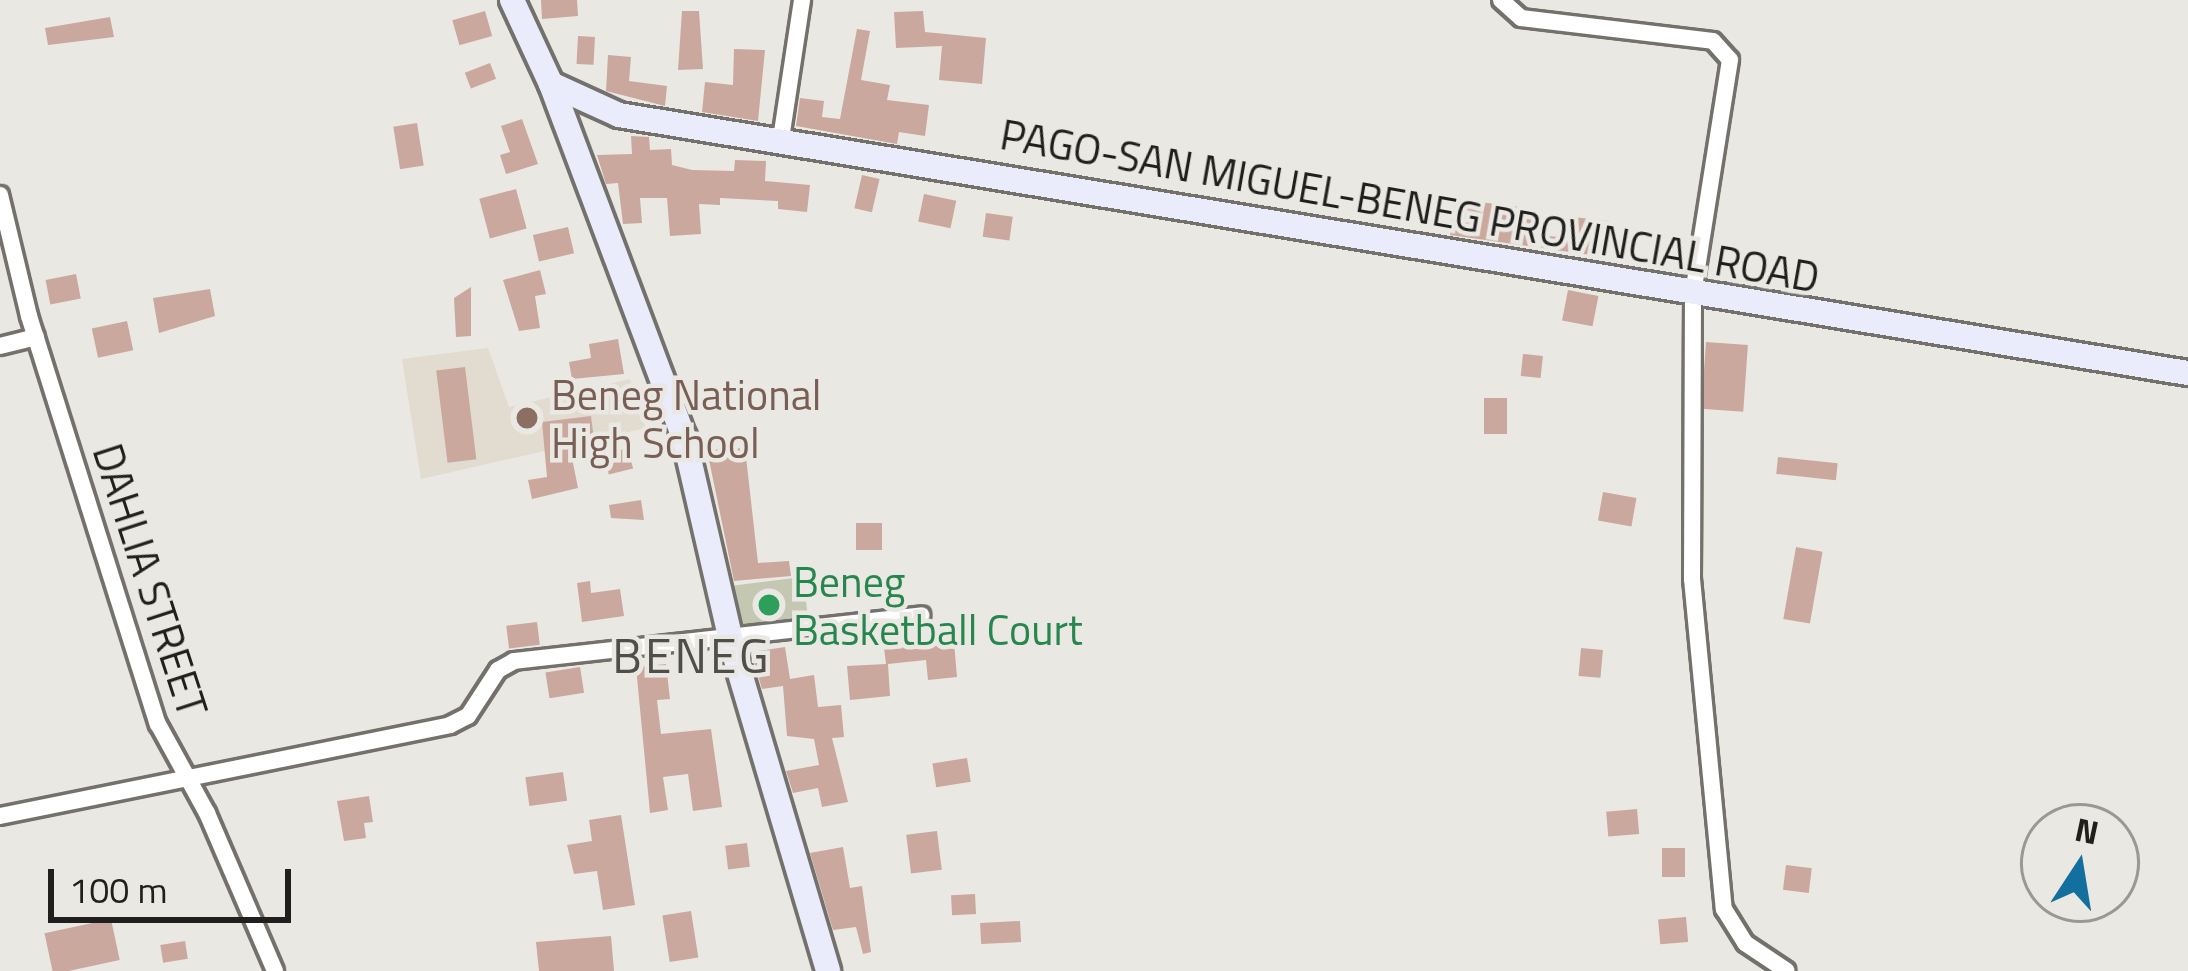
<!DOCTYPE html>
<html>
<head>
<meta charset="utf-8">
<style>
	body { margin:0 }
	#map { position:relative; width:2188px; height:971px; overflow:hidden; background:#eae8e3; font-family:"Titillium Web",sans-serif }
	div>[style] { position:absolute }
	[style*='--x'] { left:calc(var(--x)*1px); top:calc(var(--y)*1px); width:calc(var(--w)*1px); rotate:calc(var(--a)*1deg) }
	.built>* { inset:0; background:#e1dbd0 }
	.green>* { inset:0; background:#c4c7b2; transform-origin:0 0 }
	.building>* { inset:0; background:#cba89d; transform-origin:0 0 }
	.roads { filter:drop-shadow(3px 0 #74716d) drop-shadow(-3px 0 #74716d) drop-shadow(0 3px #74716d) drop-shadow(0 -3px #74716d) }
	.street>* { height:16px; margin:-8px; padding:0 8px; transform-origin:8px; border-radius:8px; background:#fff }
	.secondary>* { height:24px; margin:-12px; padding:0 12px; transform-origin:12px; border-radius:12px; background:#eaecfc }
	.dots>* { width:33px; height:33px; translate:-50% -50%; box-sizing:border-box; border:6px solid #eae8e3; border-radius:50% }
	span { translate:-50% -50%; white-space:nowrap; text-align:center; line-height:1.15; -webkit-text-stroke:9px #eae8e3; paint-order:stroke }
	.street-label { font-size:42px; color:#201f1d }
	.education-label { font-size:42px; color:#785e54 }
	.left { translate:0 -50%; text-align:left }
	.leisure-label { font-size:42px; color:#27864d }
	.quarter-label { font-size:48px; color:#504e4a; letter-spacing:3px }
	.north { position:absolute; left:2020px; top:803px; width:120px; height:120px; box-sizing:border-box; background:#eae8e3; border:3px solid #999894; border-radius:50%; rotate:12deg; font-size:33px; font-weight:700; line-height:48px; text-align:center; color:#201f1d }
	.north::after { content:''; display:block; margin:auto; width:42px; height:54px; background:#136f9d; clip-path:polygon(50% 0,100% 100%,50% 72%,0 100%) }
	.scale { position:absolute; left:48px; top:869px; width:243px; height:54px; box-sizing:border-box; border:6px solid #201f1d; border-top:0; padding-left:15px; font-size:36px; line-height:42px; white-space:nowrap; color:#201f1d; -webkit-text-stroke:9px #eae8e3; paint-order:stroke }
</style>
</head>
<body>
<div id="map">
	<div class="built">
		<div style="clip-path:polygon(488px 348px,509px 407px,630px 379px,646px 428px,421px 479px,402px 359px)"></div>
	</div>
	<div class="green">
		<div style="left:803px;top:577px;width:46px;height:75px;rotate:83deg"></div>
	</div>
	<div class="building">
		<div style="clip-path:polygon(541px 0,577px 0,578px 16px,542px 19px)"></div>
		<div style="left:485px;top:11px;width:26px;height:34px;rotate:74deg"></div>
		<div style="clip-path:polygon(682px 11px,699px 11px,703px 69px,678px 70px)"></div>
		<div style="clip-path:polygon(923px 11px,925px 32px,986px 38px,982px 84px,939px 80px,942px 46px,896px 48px,894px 12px)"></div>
		<div style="clip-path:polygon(110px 17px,114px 37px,48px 45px,45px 28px)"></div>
		<div style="clip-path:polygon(857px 29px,870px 31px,861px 80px,890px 85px,887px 100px,929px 105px,925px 136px,899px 132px,897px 144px,796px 126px,800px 98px,824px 101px,822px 117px,840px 119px)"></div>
		<div style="left:578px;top:36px;width:17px;height:28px;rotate:3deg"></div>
		<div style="clip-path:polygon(734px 49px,765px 50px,758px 121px,702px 112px,705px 82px,733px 85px)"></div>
		<div style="clip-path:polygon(608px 55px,631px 57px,629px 81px,667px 86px,665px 106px,606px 91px)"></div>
		<div style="left:490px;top:63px;width:17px;height:27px;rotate:69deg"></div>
		<div style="clip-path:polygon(522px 119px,538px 164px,506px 174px,500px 155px,510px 152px,501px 126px)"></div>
		<div style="left:417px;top:123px;width:43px;height:24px;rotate:81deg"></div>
		<div style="clip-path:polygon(631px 136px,649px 137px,650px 150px,671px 149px,672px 165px,692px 170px,734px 171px,735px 160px,766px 161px,765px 181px,810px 185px,807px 212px,778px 209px,778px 201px,720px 198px,720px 205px,699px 204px,701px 234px,670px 236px,667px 198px,640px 198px,642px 223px,623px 224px,618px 183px,606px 184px,597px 155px,632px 154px)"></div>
		<div style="left:862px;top:175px;width:18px;height:34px;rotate:13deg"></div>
		<div style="left:516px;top:189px;width:41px;height:38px;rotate:75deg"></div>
		<div style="left:924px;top:194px;width:33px;height:28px;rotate:12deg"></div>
		<div style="clip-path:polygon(1456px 199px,1535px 209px,1532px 235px,1561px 237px,1564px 216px,1609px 221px,1605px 257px,1450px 235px)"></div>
		<div style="left:986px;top:213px;width:27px;height:24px;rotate:8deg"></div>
		<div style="left:568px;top:227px;width:27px;height:36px;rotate:77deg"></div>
		<div style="clip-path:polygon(540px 270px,546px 294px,535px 296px,540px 328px,519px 331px,503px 280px)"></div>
		<div style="left:76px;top:274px;width:25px;height:31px;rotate:79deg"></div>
		<div style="clip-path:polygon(471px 287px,471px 336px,456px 337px,454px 298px)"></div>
		<div style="clip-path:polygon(210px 289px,215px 316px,159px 333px,153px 298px)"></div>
		<div style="left:1568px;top:290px;width:31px;height:31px;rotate:11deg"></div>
		<div style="left:127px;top:321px;width:30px;height:36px;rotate:78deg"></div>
		<div style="clip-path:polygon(618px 339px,624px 374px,572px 379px,569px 362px,591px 358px,589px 344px)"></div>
		<div style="left:1706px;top:342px;width:42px;height:67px;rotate:4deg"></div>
		<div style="left:1523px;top:354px;width:20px;height:22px;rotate:6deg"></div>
		<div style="left:465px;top:367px;width:93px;height:29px;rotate:83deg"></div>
		<div style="left:1484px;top:398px;width:23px;height:36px"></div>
		<div style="clip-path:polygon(591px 416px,594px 440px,569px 443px,578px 488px,532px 499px,528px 480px,547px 477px,542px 422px)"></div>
		<div style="left:628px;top:448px;width:21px;height:25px;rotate:76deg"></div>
		<div style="clip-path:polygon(745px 448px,758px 563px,789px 561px,791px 576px,734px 581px,707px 450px)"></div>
		<div style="left:1778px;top:457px;width:60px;height:17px;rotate:6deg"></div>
		<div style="left:1603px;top:492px;width:34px;height:29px;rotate:10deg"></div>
		<div style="clip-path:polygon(641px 500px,644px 520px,611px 518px,609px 505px)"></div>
		<div style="left:882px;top:523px;width:27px;height:26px;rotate:90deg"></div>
		<div style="left:1796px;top:547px;width:27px;height:73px;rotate:10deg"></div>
		<div style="clip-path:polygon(590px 581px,591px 593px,620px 589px,624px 616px,582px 622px,577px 583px)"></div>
		<div style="left:537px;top:622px;width:23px;height:31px;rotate:83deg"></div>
		<div style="clip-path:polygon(954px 642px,957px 677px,928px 680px,926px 660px,888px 664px,890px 696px,850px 700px,847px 666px,886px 664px,884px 648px)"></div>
		<div style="clip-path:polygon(785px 647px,790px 679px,814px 675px,818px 707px,841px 705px,844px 737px,832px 738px,848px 802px,822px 807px,818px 788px,793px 793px,786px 771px,819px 765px,814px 739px,787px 736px,783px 686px,762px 689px,751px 652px)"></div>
		<div style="left:1581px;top:648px;width:22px;height:28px;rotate:5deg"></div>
		<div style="clip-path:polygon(666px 664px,670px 699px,657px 700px,661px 734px,711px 729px,722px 807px,693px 811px,688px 774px,663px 777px,668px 810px,650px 813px,636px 667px)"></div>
		<div style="left:580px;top:667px;width:26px;height:35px;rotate:81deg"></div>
		<div style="left:967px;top:758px;width:24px;height:35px;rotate:81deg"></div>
		<div style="left:563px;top:772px;width:29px;height:38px;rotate:82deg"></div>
		<div style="clip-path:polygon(369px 796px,373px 822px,364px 823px,366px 838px,344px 841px,337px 801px)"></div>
		<div style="left:1637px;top:809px;width:25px;height:31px;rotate:85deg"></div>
		<div style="clip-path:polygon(621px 815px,635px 905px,603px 910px,597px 871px,574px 874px,567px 845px,592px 841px,589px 820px)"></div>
		<div style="left:937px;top:831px;width:39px;height:31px;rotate:83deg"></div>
		<div style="left:747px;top:843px;width:24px;height:22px;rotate:83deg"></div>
		<div style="clip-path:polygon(843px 847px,850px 888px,862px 886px,871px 952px,863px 954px,856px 927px,833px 930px,810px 853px)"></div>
		<div style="left:1662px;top:848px;width:23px;height:29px"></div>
		<div style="left:1786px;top:865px;width:26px;height:25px;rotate:7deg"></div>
		<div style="left:975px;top:894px;width:20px;height:24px;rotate:87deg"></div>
		<div style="left:691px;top:911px;width:47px;height:29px;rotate:81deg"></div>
		<div style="left:1686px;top:917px;width:25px;height:28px;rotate:85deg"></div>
		<div style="left:111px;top:919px;width:42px;height:68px;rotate:78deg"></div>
		<div style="left:1020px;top:921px;width:21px;height:40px;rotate:87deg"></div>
		<div style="clip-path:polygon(611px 936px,614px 971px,539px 971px,536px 942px)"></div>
		<div style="left:185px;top:941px;width:18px;height:25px;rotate:81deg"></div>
	</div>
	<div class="roads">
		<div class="street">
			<div style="--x:1501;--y:0;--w:27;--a:42"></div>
			<div style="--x:1521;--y:18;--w:193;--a:6.8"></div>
			<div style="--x:1713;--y:41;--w:25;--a:48"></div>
			<div style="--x:1730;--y:60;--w:236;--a:99"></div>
			<div style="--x:1693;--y:293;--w:286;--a:90.2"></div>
			<div style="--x:1692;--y:579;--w:332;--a:84.5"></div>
			<div style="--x:1724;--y:909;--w:40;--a:58"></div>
			<div style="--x:1745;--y:943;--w:50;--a:33.7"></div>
			<div style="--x:781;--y:139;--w:141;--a:-81.4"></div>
			<div style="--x:0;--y:195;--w:124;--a:76.5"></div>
			<div style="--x:29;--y:316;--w:428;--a:72.5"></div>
			<div style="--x:158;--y:724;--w:102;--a:61.2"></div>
			<div style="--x:207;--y:813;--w:172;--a:66.7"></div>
			<div style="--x:0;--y:346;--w:37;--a:-14"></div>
			<div style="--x:0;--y:816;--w:459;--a:-11.4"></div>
			<div style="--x:450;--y:725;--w:20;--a:-27"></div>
			<div style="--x:468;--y:716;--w:55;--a:-56.9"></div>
			<div style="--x:498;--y:670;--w:18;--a:-29"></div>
			<div style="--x:514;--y:661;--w:410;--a:-6.4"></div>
		</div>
		<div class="secondary">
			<div style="--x:512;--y:0;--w:93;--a:65.1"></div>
			<div style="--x:551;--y:84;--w:75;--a:24.5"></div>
			<div style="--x:619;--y:115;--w:1590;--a:9.34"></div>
			<div style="--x:551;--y:84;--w:377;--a:69.4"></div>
			<div style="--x:684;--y:437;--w:222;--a:77"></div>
			<div style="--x:734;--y:653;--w:332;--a:73.5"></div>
		</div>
	</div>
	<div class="dots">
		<div style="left:527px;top:418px;background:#8d6e63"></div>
		<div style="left:769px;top:605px;background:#2e9e5b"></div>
	</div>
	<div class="street-label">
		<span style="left:1410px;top:205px;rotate:10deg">PAGO-SAN MIGUEL-BENEG PROVINCIAL ROAD</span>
		<span style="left:151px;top:580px;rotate:72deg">DAHLIA STREET</span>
	</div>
	<div class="education-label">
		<span class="left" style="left:551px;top:418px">Beneg National<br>High School</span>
	</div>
	<div class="leisure-label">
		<span class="left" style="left:793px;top:605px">Beneg<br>Basketball Court</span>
	</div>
	<div class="quarter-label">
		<span style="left:692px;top:656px">BENEG</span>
	</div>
	<div class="north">N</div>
	<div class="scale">100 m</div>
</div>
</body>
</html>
